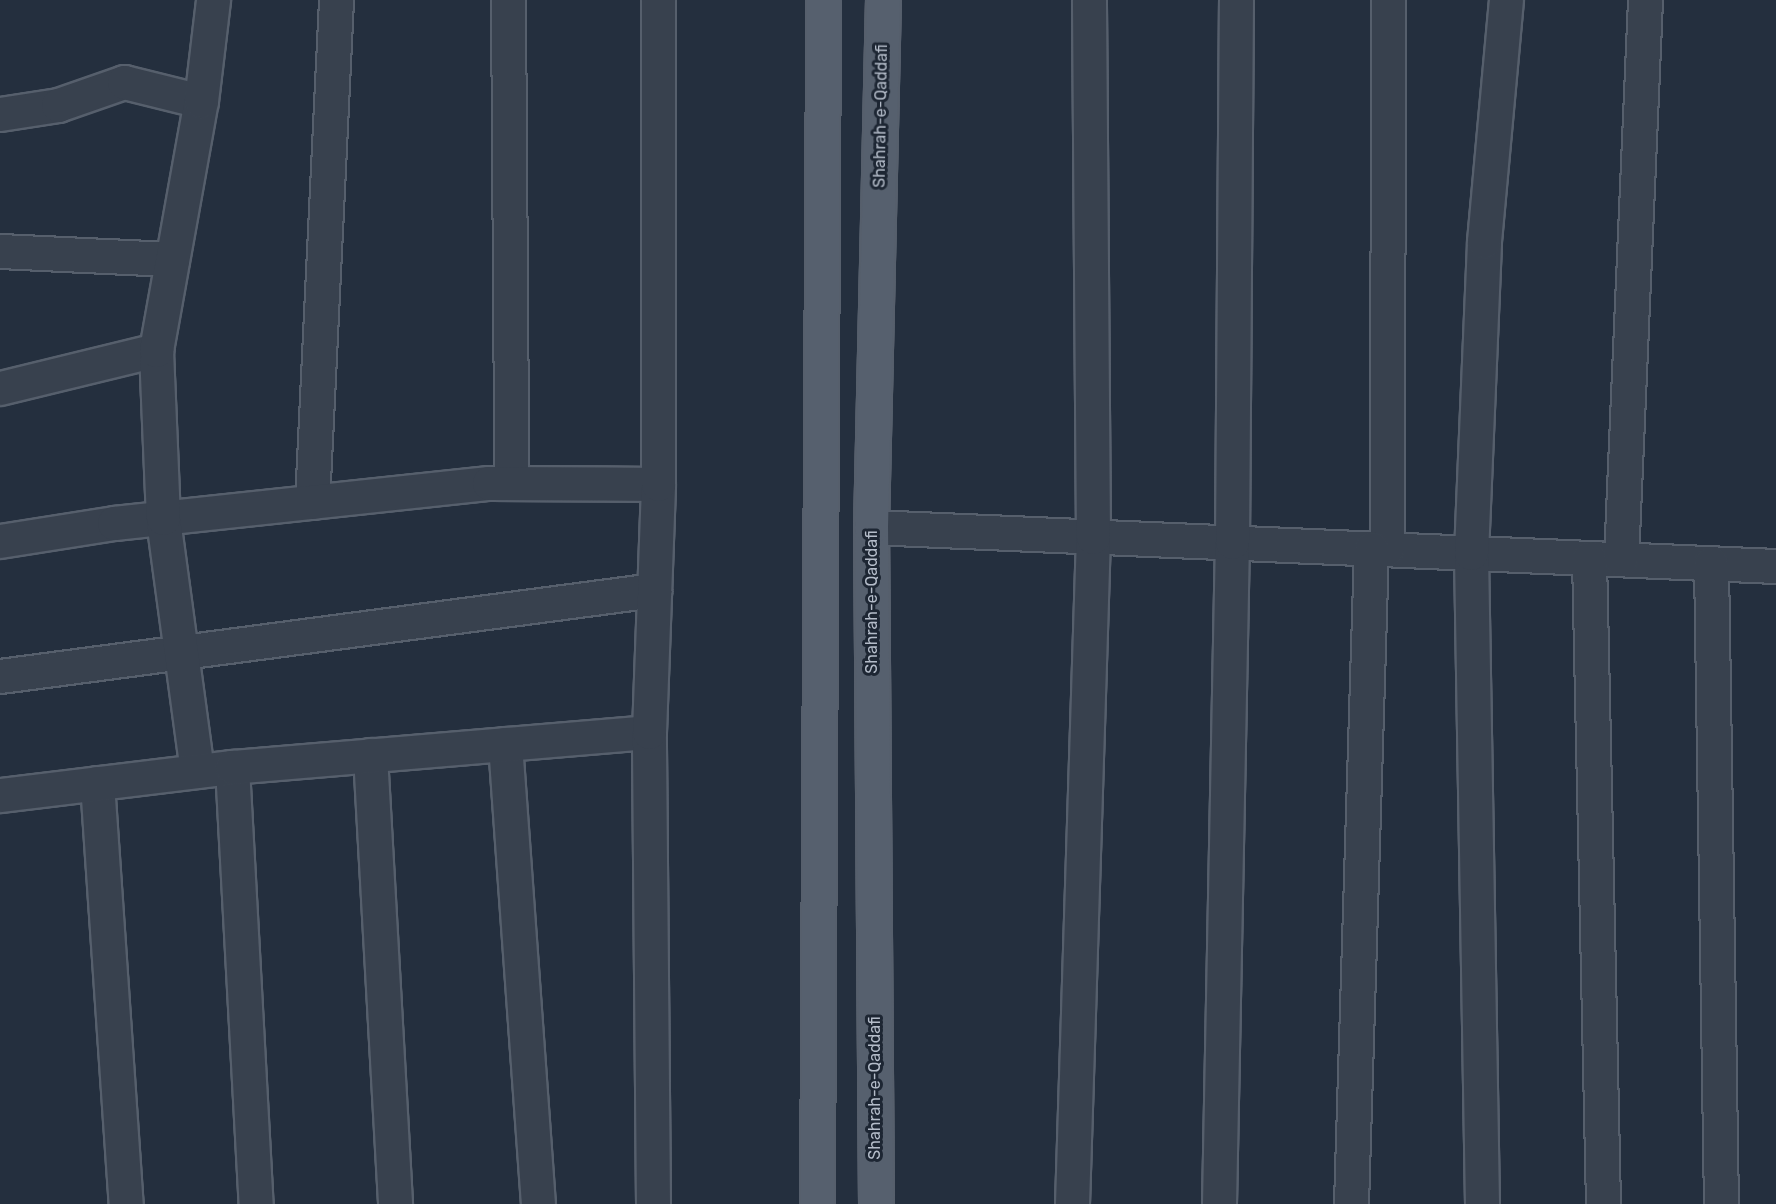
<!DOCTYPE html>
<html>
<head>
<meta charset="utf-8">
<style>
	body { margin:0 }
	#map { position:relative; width:1776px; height:1204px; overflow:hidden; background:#242f3e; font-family:Rubik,sans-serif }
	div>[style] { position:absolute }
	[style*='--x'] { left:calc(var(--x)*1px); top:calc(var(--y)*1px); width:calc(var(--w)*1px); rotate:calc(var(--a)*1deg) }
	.roads { filter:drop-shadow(2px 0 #565f6c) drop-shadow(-2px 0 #565f6c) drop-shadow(0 2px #565f6c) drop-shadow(0 -2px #565f6c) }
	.minor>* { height:33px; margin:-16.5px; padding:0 16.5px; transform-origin:16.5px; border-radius:16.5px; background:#38414e }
	.major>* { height:33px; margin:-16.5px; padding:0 16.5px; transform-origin:16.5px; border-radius:16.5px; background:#56606e }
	span { translate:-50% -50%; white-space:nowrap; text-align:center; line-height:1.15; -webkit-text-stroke:6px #1d2633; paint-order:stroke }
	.street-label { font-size:16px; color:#b4bcc9 }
</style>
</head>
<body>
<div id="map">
	<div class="roads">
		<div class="minor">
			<div style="--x:508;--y:0;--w:483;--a:89.6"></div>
			<div style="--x:0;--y:114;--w:59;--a:-8.8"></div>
			<div style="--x:58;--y:105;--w:70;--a:-19.2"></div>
			<div style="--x:124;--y:82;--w:79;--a:13.9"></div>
			<div style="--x:0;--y:251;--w:172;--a:2.7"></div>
			<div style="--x:0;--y:388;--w:161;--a:-13.7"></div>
			<div style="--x:312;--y:502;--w:503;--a:-87.26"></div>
			<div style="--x:871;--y:527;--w:906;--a:2.47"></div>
			<div style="--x:0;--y:541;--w:115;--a:-9"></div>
			<div style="--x:114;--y:523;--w:377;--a:-6.1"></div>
			<div style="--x:489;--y:483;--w:169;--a:0.3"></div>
			<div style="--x:1387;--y:549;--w:549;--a:-89.9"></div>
			<div style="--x:1589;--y:558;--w:646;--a:88.76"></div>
			<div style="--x:1621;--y:559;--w:560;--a:-87.54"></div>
			<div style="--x:1711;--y:563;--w:641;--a:89.11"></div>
			<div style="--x:0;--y:676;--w:660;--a:-7.49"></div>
			<div style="--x:505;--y:744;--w:461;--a:85.9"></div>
			<div style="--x:370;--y:755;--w:450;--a:86.8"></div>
			<div style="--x:232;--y:767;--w:438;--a:86.9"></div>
			<div style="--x:197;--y:771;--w:255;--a:-97.7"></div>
			<div style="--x:163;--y:518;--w:168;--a:-92.4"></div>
			<div style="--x:156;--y:350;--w:253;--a:-79.8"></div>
			<div style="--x:201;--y:101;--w:102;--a:-83.2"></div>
			<div style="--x:97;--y:783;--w:422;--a:86.1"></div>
			<div style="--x:0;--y:795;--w:234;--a:-6.9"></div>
			<div style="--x:232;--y:767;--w:418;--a:-4.8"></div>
			<div style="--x:653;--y:1204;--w:472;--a:-90.5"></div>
			<div style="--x:649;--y:732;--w:248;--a:-87.9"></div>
			<div style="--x:658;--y:484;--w:484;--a:-90"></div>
			<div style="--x:1072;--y:1204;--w:667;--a:-88.2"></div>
			<div style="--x:1093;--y:537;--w:537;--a:-90.43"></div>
			<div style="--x:1219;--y:1204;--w:662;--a:-88.88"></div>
			<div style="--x:1232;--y:542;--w:542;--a:-89.58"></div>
			<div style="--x:1351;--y:1204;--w:656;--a:-88.25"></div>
			<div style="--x:1482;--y:1204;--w:651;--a:-90.97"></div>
			<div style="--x:1471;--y:553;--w:312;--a:-87.6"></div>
			<div style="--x:1484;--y:241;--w:242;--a:-84.8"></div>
		</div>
		<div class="major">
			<div style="--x:817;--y:1204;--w:1204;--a:-89.71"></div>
			<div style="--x:876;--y:1204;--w:677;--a:-90.42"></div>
			<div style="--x:871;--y:527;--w:527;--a:-88.7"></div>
		</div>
	</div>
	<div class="street-label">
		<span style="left:881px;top:116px;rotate:-89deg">Shahrah-e-Qaddafi</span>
		<span style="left:872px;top:602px;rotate:-90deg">Shahrah-e-Qaddafi</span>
		<span style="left:875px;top:1088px;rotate:-90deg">Shahrah-e-Qaddafi</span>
	</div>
</div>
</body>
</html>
